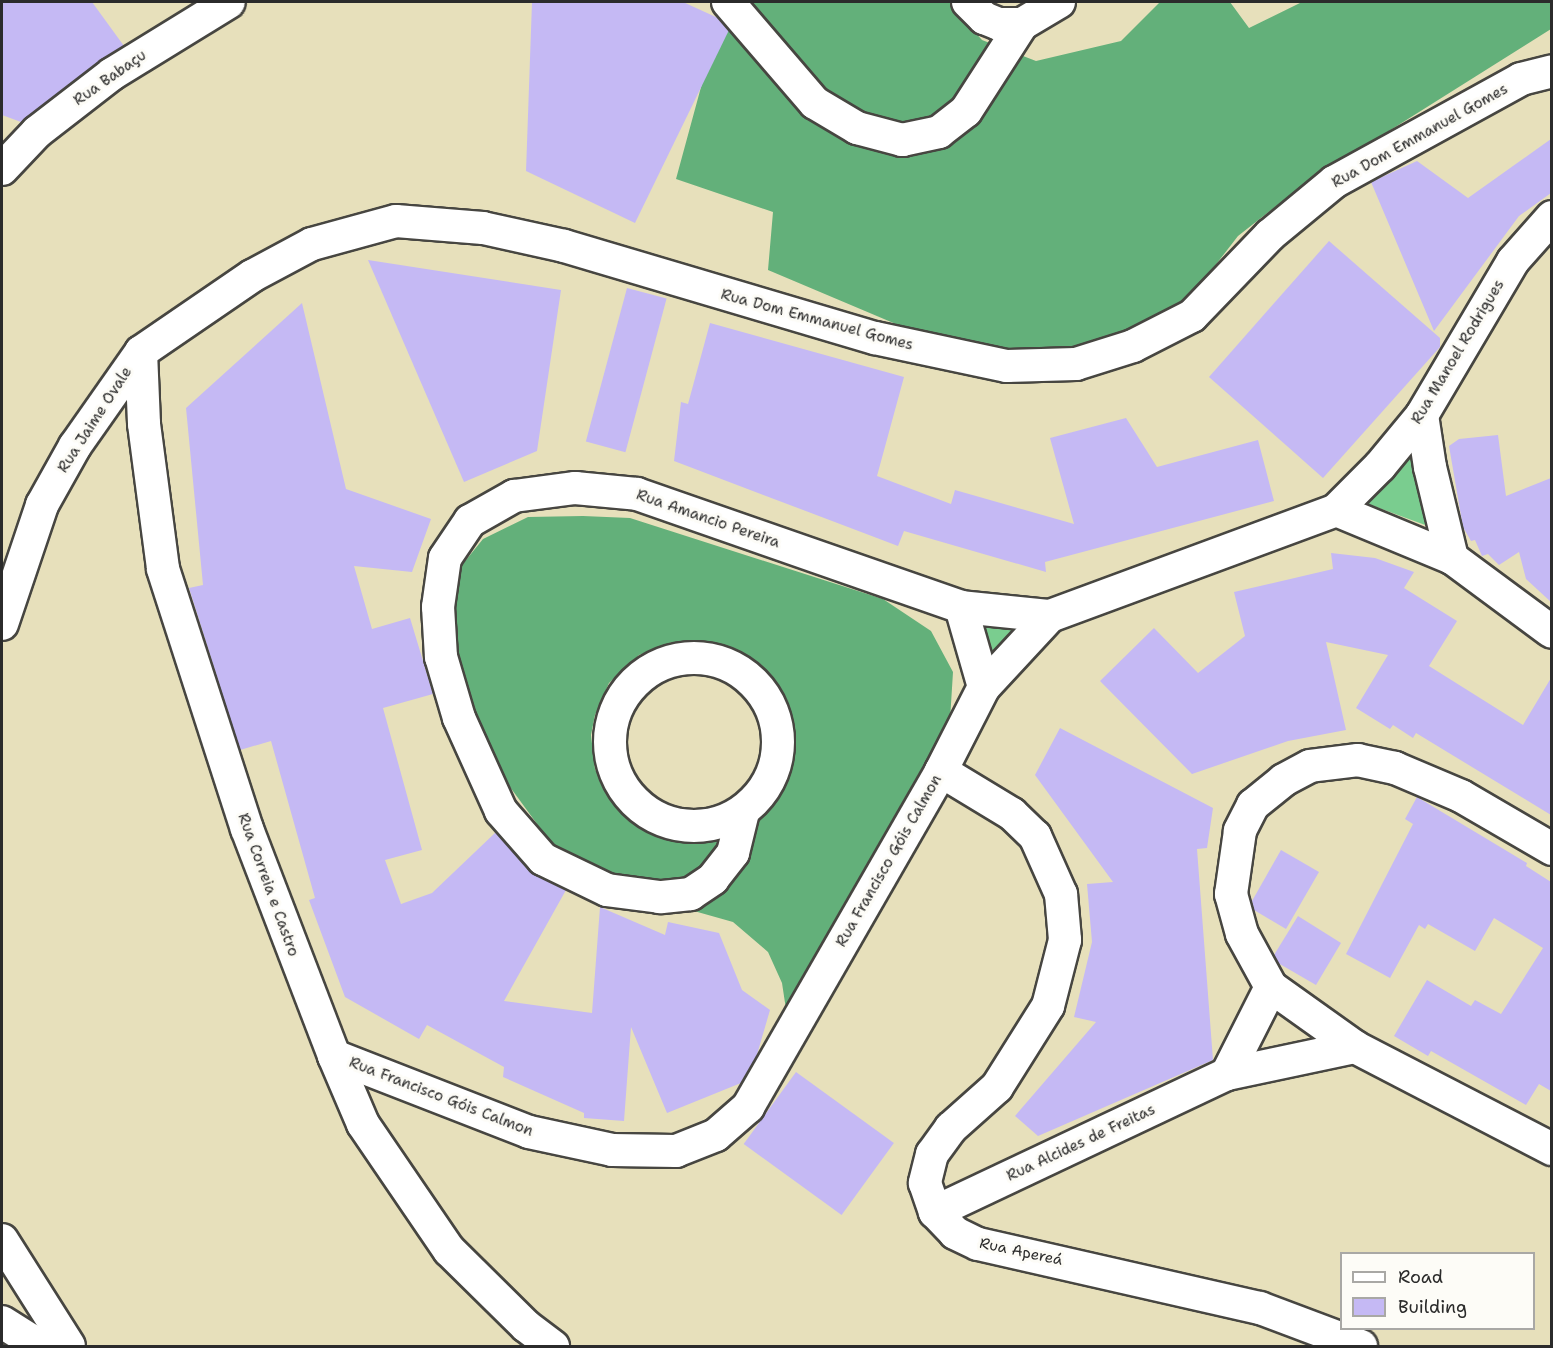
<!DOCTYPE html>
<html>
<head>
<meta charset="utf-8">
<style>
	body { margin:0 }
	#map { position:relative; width:1553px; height:1348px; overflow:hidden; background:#e7e0bb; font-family:"Shantell Sans",sans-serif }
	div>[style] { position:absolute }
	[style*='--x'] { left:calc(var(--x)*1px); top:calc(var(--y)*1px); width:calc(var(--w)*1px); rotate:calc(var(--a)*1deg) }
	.green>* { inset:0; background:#7acd8f }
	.forest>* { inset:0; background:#63b07a }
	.building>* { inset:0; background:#c5b9f4; transform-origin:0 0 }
	.roads { filter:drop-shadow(2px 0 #474641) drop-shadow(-2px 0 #474641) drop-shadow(0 2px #474641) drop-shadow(0 -2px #474641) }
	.minor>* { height:32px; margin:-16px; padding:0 16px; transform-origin:16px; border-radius:16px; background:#fff }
	.minor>.ring { margin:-16px; padding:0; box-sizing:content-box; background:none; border:32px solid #fff; border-radius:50% }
	span { translate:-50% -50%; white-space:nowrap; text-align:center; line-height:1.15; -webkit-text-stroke:6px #fdfcf7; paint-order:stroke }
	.street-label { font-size:15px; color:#2b2b2b }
	.frame { position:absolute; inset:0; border:3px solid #2b2b2b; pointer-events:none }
	.legend { position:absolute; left:1340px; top:1252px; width:195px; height:78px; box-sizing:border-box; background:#fdfcf7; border:2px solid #a9a8a5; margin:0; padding:8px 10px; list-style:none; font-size:18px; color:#2b2b2b }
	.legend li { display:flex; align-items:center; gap:12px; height:30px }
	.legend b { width:30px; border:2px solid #a9a8a5 }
</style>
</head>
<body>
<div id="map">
	<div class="green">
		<div style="clip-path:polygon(1413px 446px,1436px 529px,1360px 501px)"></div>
		<div style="clip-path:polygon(978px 621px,1031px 627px,995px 663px)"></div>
	</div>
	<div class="forest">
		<div style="clip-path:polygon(734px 2px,956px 2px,957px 12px,982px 40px,1036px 61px,1121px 41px,1160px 2px,1230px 2px,1249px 28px,1302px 2px,1551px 2px,1551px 29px,1303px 185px,1238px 236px,1173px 320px,1085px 348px,995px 349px,910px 330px,768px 270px,773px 212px,676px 179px,713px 43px)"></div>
		<div style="clip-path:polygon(583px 516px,630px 518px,883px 599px,931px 631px,953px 672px,950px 720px,787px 1016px,782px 983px,768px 952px,733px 922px,694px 911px,727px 888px,761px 813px,782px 786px,792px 752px,792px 730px,783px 696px,762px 668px,721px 644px,672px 642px,639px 655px,609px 683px,595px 715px,591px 735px,595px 769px,605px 790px,627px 817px,643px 827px,676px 839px,723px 835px,706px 864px,678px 883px,619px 881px,551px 843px,510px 787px,478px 720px,457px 652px,453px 604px,462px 565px,483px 539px,528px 517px)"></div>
	</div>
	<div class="building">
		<div style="clip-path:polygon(2px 2px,92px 2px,124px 46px,21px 122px,2px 115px)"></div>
		<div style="clip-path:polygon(532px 2px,683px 2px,718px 18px,729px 30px,635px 223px,526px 171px)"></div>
		<div style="clip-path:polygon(1551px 139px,1551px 193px,1519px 216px,1434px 331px,1371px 182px,1417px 161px,1468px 198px)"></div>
		<div style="clip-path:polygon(1329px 241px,1440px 338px,1440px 347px,1323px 478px,1209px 377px)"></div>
		<div style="clip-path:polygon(368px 260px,561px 290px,537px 451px,464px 482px)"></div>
		<div style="left:627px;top:288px;width:41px;height:159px;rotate:15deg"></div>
		<div style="clip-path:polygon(302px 303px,346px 489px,431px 519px,412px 572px,354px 566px,372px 629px,410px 618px,433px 694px,383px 708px,422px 850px,385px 860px,401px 904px,432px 893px,496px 832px,530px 871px,566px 890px,504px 1001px,592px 1013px,600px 907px,665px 935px,668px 922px,719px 933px,742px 990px,770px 1010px,756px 1058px,741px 1083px,667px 1113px,631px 1027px,624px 1121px,584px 1118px,584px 1113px,503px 1077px,504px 1067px,427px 1025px,419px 1039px,345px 997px,309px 900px,315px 898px,271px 741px,240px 750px,189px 588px,203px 585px,186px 408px)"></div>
		<div style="clip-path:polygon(710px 323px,904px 377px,877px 476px,951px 504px,955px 490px,1074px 524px,1050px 438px,1126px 418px,1157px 467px,1258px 440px,1274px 501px,1045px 562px,1046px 572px,904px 531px,898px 546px,674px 461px,681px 402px,688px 404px)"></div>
		<div style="clip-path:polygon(1498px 435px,1506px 496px,1551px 478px,1551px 602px,1526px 579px,1519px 552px,1499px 565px,1488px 554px,1482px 556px,1475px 540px,1471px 541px,1463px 527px,1449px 446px,1459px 439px)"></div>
		<div style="clip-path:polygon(1331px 553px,1375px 558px,1414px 572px,1404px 588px,1457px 621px,1429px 666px,1523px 725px,1551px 678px,1551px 815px,1416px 733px,1413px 738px,1393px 725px,1390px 729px,1356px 708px,1388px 655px,1326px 642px,1346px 730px,1288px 741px,1192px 774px,1100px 681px,1154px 628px,1198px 673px,1245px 636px,1234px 592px,1333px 569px)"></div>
		<div style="clip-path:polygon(1060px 728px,1213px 808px,1207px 848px,1197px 849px,1213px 1060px,1038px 1136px,1015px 1116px,1096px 1022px,1074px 1017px,1092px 942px,1087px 884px,1113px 882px,1035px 775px)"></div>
		<div style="clip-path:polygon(1417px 797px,1527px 863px,1526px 866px,1551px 882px,1551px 1091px,1539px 1084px,1526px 1105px,1431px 1051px,1428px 1056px,1394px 1036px,1427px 980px,1471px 1006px,1475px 1000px,1501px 1014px,1543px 948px,1494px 918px,1475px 951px,1428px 924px,1425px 929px,1419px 925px,1390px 978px,1346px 954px,1413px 824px,1405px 819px)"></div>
		<div style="clip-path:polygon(1281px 850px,1319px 872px,1286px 929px,1254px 910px,1252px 901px)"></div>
		<div style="clip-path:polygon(1298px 916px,1341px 943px,1316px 985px,1278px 963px,1274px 955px)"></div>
		<div style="left:796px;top:1072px;width:121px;height:89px;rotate:36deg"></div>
	</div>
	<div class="roads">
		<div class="minor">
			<div style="--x:728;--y:2;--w:133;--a:49.3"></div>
			<div style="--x:815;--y:103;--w:49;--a:30.8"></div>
			<div style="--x:857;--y:128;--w:47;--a:14.9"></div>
			<div style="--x:902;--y:140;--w:38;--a:-12"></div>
			<div style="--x:939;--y:132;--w:34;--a:-38"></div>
			<div style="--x:966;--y:111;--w:103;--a:-57.2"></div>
			<div style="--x:1022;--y:24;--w:43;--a:-30.7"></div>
			<div style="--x:968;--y:2;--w:23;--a:45"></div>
			<div style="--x:984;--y:18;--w:16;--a:22"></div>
			<div style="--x:999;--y:24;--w:23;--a:0"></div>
			<div style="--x:2;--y:169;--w:51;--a:-46.6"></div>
			<div style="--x:37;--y:132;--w:95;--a:-37.7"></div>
			<div style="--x:112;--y:74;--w:137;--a:-31.6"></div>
			<div style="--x:141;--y:352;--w:72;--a:87.6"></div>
			<div style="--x:144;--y:424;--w:146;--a:82.5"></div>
			<div style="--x:163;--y:569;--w:273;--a:72.1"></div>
			<div style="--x:247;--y:829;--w:243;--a:69"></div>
			<div style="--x:334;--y:1056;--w:74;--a:66.9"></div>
			<div style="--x:363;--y:1124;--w:153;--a:55.7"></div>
			<div style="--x:449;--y:1250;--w:108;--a:44.6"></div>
			<div style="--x:526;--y:1326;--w:34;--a:37"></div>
			<div style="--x:1422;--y:415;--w:53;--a:81.3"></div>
			<div style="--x:1430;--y:467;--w:94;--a:76.4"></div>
			<div style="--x:1336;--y:510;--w:62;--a:-45"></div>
			<div style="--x:1380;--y:466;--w:66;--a:-50.5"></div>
			<div style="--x:1422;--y:415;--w:179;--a:-59.4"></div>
			<div style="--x:1513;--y:261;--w:59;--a:-48.4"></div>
			<div style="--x:961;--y:607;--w:89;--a:5.8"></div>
			<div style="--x:2;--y:624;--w:126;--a:-71.4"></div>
			<div style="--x:42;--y:505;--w:68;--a:-60.8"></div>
			<div style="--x:75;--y:446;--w:115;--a:-54.9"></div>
			<div style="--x:141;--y:352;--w:135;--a:-34.4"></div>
			<div style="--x:252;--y:276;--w:68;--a:-28.1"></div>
			<div style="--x:312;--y:244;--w:87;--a:-15.3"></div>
			<div style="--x:396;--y:221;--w:87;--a:4.6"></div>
			<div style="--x:483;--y:228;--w:83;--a:12.5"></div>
			<div style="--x:564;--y:246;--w:324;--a:16.5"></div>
			<div style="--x:875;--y:338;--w:135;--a:12"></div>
			<div style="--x:1007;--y:366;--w:69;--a:-1.7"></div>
			<div style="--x:1076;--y:364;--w:60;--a:-17.5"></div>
			<div style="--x:1133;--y:346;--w:66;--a:-27"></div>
			<div style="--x:1192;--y:316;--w:112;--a:-46.1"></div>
			<div style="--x:1270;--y:235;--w:83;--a:-39.6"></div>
			<div style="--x:1334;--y:182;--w:213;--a:-28.8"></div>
			<div style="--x:1521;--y:79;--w:32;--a:-14"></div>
			<div class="ring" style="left:610px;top:658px;width:136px;height:136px"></div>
			<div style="--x:941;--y:771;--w:83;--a:31.2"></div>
			<div style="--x:1012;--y:814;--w:32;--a:44"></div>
			<div style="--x:1035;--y:836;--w:64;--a:65.9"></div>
			<div style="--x:1061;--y:894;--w:46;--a:85"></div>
			<div style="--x:1065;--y:940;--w:68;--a:104.4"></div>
			<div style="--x:1048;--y:1006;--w:96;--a:122.2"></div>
			<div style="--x:997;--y:1087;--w:62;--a:138.3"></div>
			<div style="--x:951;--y:1128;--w:32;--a:126"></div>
			<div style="--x:932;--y:1154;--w:30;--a:104"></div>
			<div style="--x:925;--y:1183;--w:31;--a:71"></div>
			<div style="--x:935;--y:1212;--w:29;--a:46"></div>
			<div style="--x:955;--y:1233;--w:25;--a:26"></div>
			<div style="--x:978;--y:1244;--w:289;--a:12.8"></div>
			<div style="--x:1260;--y:1308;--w:108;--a:20.6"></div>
			<div style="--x:743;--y:812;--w:42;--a:103.7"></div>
			<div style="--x:733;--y:853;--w:33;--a:128"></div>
			<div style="--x:713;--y:879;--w:27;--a:146"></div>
			<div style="--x:691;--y:894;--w:31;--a:174"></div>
			<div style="--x:660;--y:897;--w:53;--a:-172.5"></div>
			<div style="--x:607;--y:890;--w:71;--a:-154.2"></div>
			<div style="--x:543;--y:859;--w:64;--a:-131.2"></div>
			<div style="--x:501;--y:811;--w:102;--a:-114.3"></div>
			<div style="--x:459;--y:718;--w:64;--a:-106.4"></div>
			<div style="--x:441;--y:657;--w:50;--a:-93.4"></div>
			<div style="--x:438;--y:607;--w:49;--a:-81.9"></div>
			<div style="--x:445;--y:558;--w:45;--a:-56"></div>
			<div style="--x:470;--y:521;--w:51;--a:-29.6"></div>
			<div style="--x:514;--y:496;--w:62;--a:-7.5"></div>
			<div style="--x:575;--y:488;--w:62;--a:5.5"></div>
			<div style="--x:637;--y:494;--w:343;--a:19.2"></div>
			<div style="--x:961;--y:607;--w:83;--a:74"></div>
			<div style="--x:1552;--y:849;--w:105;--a:-149.8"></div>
			<div style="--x:1461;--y:796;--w:72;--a:-157"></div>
			<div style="--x:1395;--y:768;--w:38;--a:-168"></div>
			<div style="--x:1358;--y:760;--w:48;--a:172.9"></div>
			<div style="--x:1310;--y:766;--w:30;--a:152"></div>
			<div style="--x:1284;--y:780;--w:40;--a:141"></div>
			<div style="--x:1253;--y:805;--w:29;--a:117"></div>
			<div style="--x:1240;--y:831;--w:64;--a:98.1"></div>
			<div style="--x:1231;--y:894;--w:41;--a:74.6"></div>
			<div style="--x:1242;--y:934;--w:60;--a:61.3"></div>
			<div style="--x:1271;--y:987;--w:103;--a:35.5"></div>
			<div style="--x:1355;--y:1047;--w:222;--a:27.4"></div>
			<div style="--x:334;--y:1056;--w:209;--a:21.3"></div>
			<div style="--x:529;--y:1132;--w:85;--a:12.2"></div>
			<div style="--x:612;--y:1150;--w:64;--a:0.9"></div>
			<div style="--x:676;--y:1151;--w:43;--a:-21.8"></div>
			<div style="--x:716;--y:1135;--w:43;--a:-41.2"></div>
			<div style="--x:748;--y:1107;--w:387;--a:-60.1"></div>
			<div style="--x:941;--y:771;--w:94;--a:-62.9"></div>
			<div style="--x:984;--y:687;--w:97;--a:-47.1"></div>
			<div style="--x:1050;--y:616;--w:305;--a:-20.3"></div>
			<div style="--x:1336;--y:510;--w:126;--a:22.5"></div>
			<div style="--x:1452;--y:558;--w:124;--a:36.5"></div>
			<div style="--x:1227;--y:1074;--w:97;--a:-63.2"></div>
			<div style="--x:935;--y:1212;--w:323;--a:-25.3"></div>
			<div style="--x:1227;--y:1074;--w:131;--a:-11.9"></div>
			<div style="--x:2;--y:1240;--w:125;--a:57.7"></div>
			<div style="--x:2;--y:1322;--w:45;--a:32.3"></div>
		</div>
	</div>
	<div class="street-label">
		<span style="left:110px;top:78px;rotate:-35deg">Rua Babaçu</span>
		<span style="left:1420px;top:136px;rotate:-29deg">Rua Dom Emmanuel Gomes</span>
		<span style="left:817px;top:320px;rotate:15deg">Rua Dom Emmanuel Gomes</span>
		<span style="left:1458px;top:352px;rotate:-59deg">Rua Manoel Rodrigues</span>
		<span style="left:95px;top:420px;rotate:-57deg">Rua Jaime Ovale</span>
		<span style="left:708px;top:519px;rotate:19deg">Rua Amancio Pereira</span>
		<span style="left:889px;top:861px;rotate:-60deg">Rua Francisco Góis Calmon</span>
		<span style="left:268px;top:885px;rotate:70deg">Rua Correia e Castro</span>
		<span style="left:441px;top:1097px;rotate:21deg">Rua Francisco Góis Calmon</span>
		<span style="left:1081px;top:1143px;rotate:-25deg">Rua Alcides de Freitas</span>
		<span style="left:1021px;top:1252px;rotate:12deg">Rua Apereá</span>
	</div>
	<div class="frame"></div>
	<ul class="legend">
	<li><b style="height:8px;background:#fff"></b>Road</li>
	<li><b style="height:16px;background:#c5b9f4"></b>Building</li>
	</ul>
</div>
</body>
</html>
